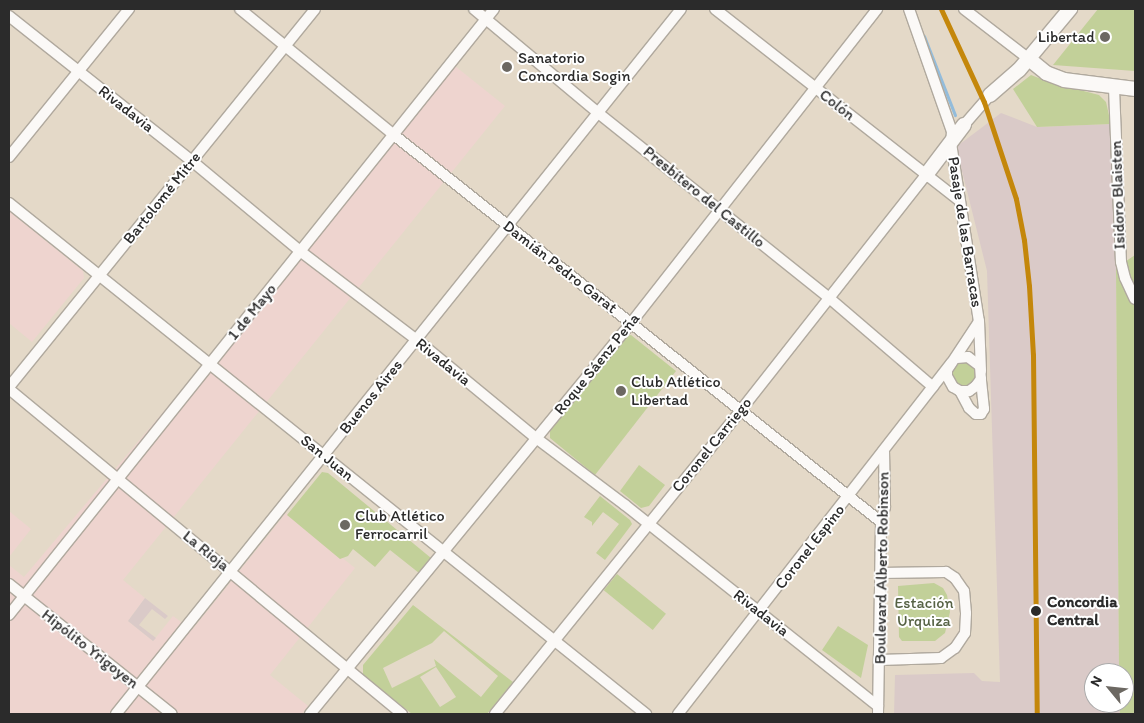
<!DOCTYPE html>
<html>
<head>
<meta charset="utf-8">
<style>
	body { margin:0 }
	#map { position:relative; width:1144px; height:723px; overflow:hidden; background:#e4d9c8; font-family:Itim,sans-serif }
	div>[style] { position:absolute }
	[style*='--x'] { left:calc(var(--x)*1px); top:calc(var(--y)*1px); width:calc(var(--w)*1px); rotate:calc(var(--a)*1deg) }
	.built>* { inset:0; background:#eed4cf }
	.industrial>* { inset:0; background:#dacac8 }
	.green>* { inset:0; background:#c2d099; transform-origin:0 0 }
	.round { border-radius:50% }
	.stream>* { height:3px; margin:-1.5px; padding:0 1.5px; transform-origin:1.5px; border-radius:1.5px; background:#93bcdb }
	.roads { filter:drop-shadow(1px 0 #b0a99e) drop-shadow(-1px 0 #b0a99e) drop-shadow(0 1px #b0a99e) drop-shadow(0 -1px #b0a99e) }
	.street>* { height:10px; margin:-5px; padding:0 5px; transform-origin:5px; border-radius:5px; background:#fbf9f7 }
	.secondary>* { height:14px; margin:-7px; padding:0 7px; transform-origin:7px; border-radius:7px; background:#fbf9f7 }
	.rail-1>* { height:5px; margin:-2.5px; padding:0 2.5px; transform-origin:2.5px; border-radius:2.5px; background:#c4870b }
	.dots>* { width:14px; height:14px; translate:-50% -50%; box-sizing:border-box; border:2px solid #fff; border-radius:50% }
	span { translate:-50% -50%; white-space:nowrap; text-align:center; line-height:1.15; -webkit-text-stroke:4px #fff; paint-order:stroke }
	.poi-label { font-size:16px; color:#2b2b2b }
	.right { translate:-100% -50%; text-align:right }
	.left { translate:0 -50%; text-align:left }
	.street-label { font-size:16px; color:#2b2b2b }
	.stop-label { font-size:16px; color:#2b2b2b; font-weight:700 }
	.park-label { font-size:16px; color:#566244 }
	.frame { position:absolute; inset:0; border:10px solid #2b2b2b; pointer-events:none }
	.north { position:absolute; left:1084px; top:663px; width:50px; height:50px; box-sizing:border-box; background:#fff; border:1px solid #aaa; border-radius:50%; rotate:298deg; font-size:14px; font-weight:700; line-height:20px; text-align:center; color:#2b2b2b }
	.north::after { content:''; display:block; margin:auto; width:18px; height:22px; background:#6c6862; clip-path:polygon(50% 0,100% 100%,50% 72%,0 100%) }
</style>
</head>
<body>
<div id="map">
	<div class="built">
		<div style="clip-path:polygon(455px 66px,505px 106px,123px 580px,145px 598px,128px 621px,153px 641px,173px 616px,192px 630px,286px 513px,355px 568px,270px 675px,308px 706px,302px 714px,9px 714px,9px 565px,24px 577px)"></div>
		<div style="clip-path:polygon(9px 211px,83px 271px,84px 278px,32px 342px,9px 323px)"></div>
		<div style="clip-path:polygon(9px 511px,31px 529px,9px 557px)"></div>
	</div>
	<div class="industrial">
		<div style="clip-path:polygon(1001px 113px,1037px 127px,1111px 124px,1116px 268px,1119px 673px,1094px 673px,1094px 703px,1119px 703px,1120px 714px,894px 714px,895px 675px,974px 673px,982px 681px,1000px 682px,987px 271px,956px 147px)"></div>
		<div style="clip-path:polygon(145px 598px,168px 616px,165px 619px,152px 609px,139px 625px,156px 638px,153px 641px,128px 621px)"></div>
	</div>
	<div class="green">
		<div style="clip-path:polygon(1098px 9px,1135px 9px,1135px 71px,1053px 65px)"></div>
		<div style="clip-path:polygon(1031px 75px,1049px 82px,1099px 95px,1106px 102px,1111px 124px,1037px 127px,1013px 89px)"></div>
		<div style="clip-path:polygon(1135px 255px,1135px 714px,1120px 714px,1119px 703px,1124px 703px,1124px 673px,1119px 673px,1116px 268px)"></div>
		<div style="clip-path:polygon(631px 335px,676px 371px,595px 475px,550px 438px,550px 431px,627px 336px)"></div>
		<div class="round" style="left:951px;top:361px;width:26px;height:26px"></div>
		<div style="clip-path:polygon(639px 465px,665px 485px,649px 506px,641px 508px,620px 491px)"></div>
		<div style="clip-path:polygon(322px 472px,328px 473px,431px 558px,419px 573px,390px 550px,375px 567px,353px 549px,348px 556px,340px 559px,287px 515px)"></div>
		<div style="clip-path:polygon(600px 496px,630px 520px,632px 524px,605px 560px,596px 553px,619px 524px,603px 512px,592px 526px,592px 522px,584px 517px)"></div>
		<div style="left:617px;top:574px;width:63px;height:21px;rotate:39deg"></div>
		<div style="clip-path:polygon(934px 583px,943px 588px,947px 595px,950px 612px,945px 633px,935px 641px,902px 641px,899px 637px,898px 586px)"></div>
		<div style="clip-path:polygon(evenodd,413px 605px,513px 682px,487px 714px,412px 714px,363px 675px,363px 665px,413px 605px,444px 631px,498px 676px,481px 697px,434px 659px,436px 666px,392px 688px,383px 668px,432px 643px,444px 631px,413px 605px,436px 667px,456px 697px,440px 707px,420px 677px,436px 667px)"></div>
		<div style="clip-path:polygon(838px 626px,868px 645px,861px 678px,822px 650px)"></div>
	</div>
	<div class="stream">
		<div style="--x:924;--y:36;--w:85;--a:68.6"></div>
	</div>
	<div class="roads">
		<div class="street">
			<div style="--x:240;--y:9;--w:199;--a:39.3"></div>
			<div style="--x:394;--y:135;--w:622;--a:38.47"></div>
			<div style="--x:474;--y:9;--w:160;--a:39.9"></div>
			<div style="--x:597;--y:112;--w:296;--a:38.7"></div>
			<div style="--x:828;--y:297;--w:138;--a:40.6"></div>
			<div style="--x:715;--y:9;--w:311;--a:38.1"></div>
			<div style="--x:909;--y:9;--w:130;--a:70.7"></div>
			<div style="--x:952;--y:132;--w:11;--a:95"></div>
			<div style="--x:951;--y:143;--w:180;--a:81.1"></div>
			<div style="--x:979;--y:321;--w:50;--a:87.7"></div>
			<div style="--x:964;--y:9;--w:82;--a:37.6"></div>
			<div style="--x:9;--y:16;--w:233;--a:38.4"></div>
			<div style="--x:192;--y:161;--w:141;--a:39.8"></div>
			<div style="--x:300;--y:251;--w:147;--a:37.3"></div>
			<div style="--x:417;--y:340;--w:154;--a:39.5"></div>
			<div style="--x:536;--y:438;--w:111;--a:37"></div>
			<div style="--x:625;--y:505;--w:323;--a:38.5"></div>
			<div style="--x:1114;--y:88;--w:174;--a:87.7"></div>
			<div style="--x:1121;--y:262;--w:16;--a:76"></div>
			<div style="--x:1125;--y:278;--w:23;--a:65"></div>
			<div style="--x:964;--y:125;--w:40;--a:-49"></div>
			<div style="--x:9;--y:157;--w:191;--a:-51"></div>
			<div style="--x:9;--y:203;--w:817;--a:38.74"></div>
			<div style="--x:957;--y:358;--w:11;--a:-5"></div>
			<div style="--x:968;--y:357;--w:15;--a:37"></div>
			<div style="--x:980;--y:366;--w:13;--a:86"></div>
			<div style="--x:981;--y:379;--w:9;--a:126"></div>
			<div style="--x:976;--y:386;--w:9;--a:144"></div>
			<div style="--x:969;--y:391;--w:9;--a:180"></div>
			<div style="--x:960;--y:391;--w:8;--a:-150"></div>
			<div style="--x:953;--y:387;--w:13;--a:-119"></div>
			<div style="--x:947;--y:376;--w:6;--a:-90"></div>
			<div style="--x:947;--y:370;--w:56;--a:-56.6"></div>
			<div style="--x:9;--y:387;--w:486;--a:-51"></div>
			<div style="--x:9;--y:389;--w:510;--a:39.59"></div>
			<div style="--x:960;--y:391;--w:19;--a:62"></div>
			<div style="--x:969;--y:408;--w:9;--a:41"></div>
			<div style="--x:976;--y:414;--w:5;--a:0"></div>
			<div style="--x:981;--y:414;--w:6;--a:-59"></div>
			<div style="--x:984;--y:409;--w:30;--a:-96"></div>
			<div style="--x:9;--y:584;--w:208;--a:38.6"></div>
			<div style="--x:9;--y:615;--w:776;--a:-51.33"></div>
			<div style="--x:880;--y:660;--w:61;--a:-1.9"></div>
			<div style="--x:941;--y:658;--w:17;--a:-36"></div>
			<div style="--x:955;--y:648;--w:18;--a:-56"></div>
			<div style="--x:965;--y:633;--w:20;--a:-87"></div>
			<div style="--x:966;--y:613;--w:22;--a:-95"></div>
			<div style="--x:964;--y:591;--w:16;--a:-125"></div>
			<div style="--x:955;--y:578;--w:11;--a:-146"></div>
			<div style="--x:946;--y:572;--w:66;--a:179.1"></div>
			<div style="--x:116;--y:714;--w:903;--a:-51.29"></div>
			<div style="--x:310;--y:714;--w:506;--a:-50.61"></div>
			<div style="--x:631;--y:323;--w:399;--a:-51.9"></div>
			<div style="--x:495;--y:714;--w:391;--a:-51"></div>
			<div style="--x:741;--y:410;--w:299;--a:-51.8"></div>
			<div style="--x:678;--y:714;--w:445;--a:-52.1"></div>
			<div style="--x:878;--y:714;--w:192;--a:-89.1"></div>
			<div style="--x:881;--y:522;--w:16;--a:-75"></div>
			<div style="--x:885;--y:507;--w:55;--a:-91"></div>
		</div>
		<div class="secondary">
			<div style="--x:1029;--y:59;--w:22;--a:39"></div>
			<div style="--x:1046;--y:73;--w:19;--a:21"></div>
			<div style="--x:1064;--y:80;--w:72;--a:7.2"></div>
			<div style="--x:990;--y:95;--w:38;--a:-41"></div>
			<div style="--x:1019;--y:70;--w:80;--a:-50.1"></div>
			<div style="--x:926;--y:175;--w:63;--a:-52.8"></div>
		</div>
	</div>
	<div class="rail-1">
		<div style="--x:941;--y:9;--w:102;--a:65.2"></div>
		<div style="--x:984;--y:102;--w:102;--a:71.7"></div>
		<div style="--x:1016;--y:199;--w:42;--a:79"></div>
		<div style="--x:1024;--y:240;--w:46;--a:83.8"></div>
		<div style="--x:1029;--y:286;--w:69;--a:86.7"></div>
		<div style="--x:1033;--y:355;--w:359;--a:89.4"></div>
	</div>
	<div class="dots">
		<div style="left:1105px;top:37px;background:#6c6862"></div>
		<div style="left:507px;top:67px;background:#6c6862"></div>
		<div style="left:621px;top:391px;background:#6c6862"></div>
		<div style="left:345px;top:525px;background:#6c6862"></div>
		<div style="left:1036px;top:611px;background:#2b2b2b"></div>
	</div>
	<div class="poi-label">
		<span class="right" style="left:1095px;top:37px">Libertad</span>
		<span class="left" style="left:518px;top:67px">Sanatorio<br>Concordia Sogin</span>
		<span class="left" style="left:631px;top:391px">Club Atlético<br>Libertad</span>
		<span class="left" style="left:355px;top:525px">Club Atlético<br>Ferrocarril</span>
	</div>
	<div class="street-label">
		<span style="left:837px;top:105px;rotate:38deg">Colón</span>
		<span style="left:126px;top:109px;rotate:38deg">Rivadavia</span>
		<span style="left:1118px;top:195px;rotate:-92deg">Isidoro Blaisten</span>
		<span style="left:704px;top:197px;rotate:39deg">Presbítero del Castillo</span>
		<span style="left:162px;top:198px;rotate:-51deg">Bartolomé Mitre</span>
		<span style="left:965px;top:232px;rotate:81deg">Pasaje de las Barracas</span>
		<span style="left:560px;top:267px;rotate:38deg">Damián Pedro Garat</span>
		<span style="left:252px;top:312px;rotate:-51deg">1 de Mayo</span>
		<span style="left:443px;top:362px;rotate:39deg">Rivadavia</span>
		<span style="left:597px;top:364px;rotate:-51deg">Roque Sáenz Peña</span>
		<span style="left:371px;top:397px;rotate:-51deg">Buenos Aires</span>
		<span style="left:712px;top:445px;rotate:-51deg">Coronel Carriego</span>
		<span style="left:327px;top:458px;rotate:39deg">San Juan</span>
		<span style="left:810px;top:547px;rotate:-52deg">Coronel Espino</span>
		<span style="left:206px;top:551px;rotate:39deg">La Rioja</span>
		<span style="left:882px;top:568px;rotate:-89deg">Boulevard Alberto Robinson</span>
		<span style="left:761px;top:613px;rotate:38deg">Rivadavia</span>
		<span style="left:90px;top:649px;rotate:38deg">Hipólito Yrigoyen</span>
	</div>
	<div class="stop-label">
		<span class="left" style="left:1047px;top:611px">Concordia<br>Central</span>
	</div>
	<div class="park-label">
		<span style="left:924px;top:612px">Estación<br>Urquiza</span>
	</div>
	<div class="frame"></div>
	<div class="north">N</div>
</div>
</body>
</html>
